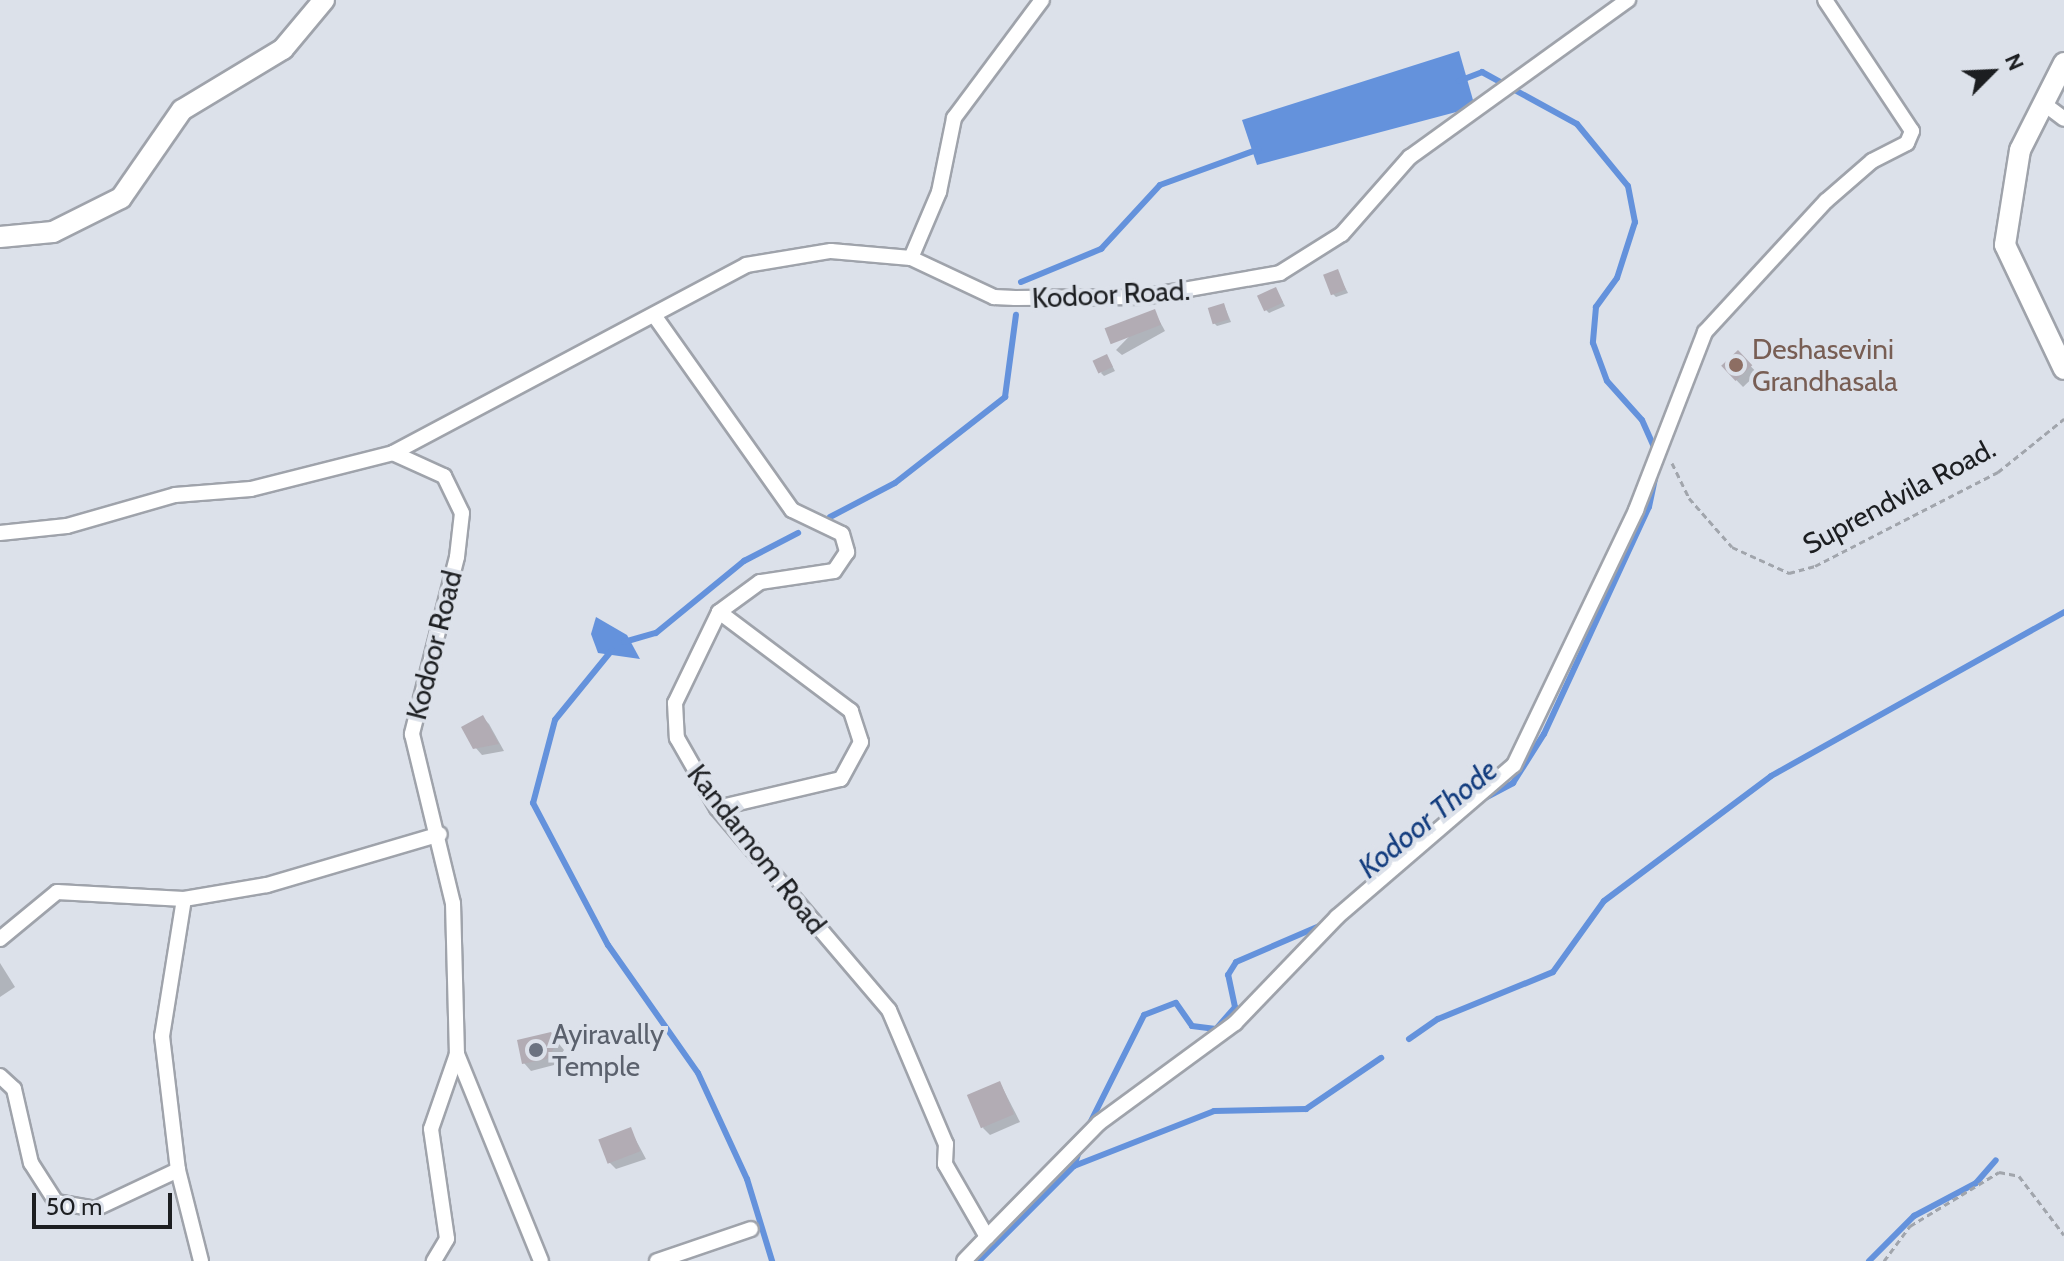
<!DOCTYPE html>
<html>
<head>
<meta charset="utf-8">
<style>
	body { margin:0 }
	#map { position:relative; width:2064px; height:1261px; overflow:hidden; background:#dce1ea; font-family:Cabin,sans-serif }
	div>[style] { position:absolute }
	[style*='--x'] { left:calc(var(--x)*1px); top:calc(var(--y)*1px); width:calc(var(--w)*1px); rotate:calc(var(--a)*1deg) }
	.water>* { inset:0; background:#6492dc }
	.shadow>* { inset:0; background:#0003; transform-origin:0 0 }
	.stream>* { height:6px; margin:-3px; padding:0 3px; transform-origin:3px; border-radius:3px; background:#6492dc }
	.building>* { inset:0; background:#b2acb4; transform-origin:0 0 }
	.path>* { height:3px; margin-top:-1.5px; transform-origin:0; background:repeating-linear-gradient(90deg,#a1a5ac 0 6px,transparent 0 10px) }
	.roads { filter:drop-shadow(2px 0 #9fa3ab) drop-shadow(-2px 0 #9fa3ab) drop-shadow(0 2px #9fa3ab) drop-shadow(0 -2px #9fa3ab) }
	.street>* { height:14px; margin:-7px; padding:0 7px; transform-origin:7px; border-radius:7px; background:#fff }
	.secondary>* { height:20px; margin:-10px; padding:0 10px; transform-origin:10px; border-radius:10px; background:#fff }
	.dots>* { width:22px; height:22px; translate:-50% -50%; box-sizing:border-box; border:4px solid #dce1ea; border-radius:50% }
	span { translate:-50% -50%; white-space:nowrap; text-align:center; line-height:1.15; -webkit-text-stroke:8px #dce1ea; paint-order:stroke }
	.street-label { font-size:28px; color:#1c1e21 }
	.education-label { font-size:28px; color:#785e54 }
	.left { translate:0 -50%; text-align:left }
	.worship-label { font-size:28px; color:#5b616d }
	.water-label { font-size:30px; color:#123c7e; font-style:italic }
	.north { position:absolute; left:1952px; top:32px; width:80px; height:80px; -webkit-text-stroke:6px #dce1ea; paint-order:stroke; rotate:66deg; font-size:22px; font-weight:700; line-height:32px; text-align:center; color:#1c1e21 }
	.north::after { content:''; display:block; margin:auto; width:28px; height:36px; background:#1c1e21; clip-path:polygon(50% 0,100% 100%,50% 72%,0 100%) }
	.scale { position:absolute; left:32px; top:1193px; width:140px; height:36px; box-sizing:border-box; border:4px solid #1c1e21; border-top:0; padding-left:10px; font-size:24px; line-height:28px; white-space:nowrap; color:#1c1e21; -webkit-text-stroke:6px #dce1ea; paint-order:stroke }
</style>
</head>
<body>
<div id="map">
	<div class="water">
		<div style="clip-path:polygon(1459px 51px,1475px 107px,1257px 165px,1242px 120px)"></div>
		<div style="clip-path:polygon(596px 617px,627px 635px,640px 659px,598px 653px,591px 634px)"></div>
	</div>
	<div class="shadow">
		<div style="clip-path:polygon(1337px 272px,1348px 293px,1336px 297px,1333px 294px)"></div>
		<div style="clip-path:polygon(1276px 290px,1285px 306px,1269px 313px,1266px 310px)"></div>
		<div style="clip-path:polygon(1224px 305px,1231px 322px,1217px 326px,1214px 323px)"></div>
		<div style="clip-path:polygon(1154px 311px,1165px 331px,1122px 355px,1116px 350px)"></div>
		<div style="left:1738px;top:353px;width:28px;height:20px;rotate:46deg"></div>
		<div style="clip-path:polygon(1109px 360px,1115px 371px,1104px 376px,1101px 373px)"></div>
		<div style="clip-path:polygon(482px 717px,489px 724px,504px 751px,482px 755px,475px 747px)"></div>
		<div style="clip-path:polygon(0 963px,15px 987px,0 997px)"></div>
		<div style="clip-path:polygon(551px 1034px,564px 1050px,554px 1065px,531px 1071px,524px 1063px)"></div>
		<div style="clip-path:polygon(1000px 1083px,1020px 1122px,990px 1135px,983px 1128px)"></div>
		<div style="clip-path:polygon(630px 1129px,646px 1159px,616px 1169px,609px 1162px)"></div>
	</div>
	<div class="stream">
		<div style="--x:1459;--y:81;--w:25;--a:-21"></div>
		<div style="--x:1482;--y:72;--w:108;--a:28.7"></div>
		<div style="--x:1577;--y:124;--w:80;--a:50.6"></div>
		<div style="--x:1628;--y:186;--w:37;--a:79"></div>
		<div style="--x:1635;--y:222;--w:59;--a:107.8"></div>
		<div style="--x:1617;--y:278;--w:36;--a:126"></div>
		<div style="--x:1596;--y:307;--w:36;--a:95"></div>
		<div style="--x:1593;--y:343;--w:40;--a:69.8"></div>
		<div style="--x:1607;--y:381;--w:52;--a:48.1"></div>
		<div style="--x:1642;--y:420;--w:35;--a:66"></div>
		<div style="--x:1021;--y:282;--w:87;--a:-22.4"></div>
		<div style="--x:1101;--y:249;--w:87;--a:-47.3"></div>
		<div style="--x:1160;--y:185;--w:105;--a:-20"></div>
		<div style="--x:830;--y:517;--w:73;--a:-27.6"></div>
		<div style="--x:895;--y:483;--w:140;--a:-38"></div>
		<div style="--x:1005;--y:397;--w:83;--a:-82.4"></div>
		<div style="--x:624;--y:642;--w:33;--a:-16"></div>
		<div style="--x:656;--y:633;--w:114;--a:-39.3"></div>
		<div style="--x:744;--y:561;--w:61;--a:-27.4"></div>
		<div style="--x:612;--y:650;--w:90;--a:129.2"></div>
		<div style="--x:555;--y:720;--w:86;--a:104.8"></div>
		<div style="--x:533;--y:803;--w:161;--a:62.2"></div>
		<div style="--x:608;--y:945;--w:156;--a:54.9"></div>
		<div style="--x:698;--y:1073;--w:117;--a:65.2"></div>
		<div style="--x:747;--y:1179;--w:86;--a:73"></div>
		<div style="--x:1485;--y:798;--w:32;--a:-28"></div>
		<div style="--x:1513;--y:783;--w:58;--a:-57.7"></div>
		<div style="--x:1544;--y:734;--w:250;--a:-65.2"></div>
		<div style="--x:1649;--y:507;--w:29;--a:-78"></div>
		<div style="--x:1409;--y:1039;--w:35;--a:-35"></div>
		<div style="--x:1438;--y:1019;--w:124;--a:-22.2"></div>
		<div style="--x:1553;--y:972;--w:87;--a:-54.3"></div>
		<div style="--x:1604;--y:901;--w:209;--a:-36.8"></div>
		<div style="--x:1771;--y:776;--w:336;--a:-29.2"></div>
		<div style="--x:1086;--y:1131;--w:130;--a:-63.4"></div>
		<div style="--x:1144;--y:1015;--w:34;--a:-21"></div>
		<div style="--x:1176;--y:1003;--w:28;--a:55"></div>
		<div style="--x:1192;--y:1026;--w:24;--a:7"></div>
		<div style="--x:1216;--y:1029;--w:29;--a:-49"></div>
		<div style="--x:1235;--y:1007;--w:33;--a:-102"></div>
		<div style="--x:1228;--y:975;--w:15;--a:-58"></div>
		<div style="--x:1236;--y:962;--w:94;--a:-23.3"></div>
		<div style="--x:1074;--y:1166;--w:150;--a:-21.4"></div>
		<div style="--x:1214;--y:1111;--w:92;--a:-1.2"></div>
		<div style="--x:1306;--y:1109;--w:91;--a:-34.2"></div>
		<div style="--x:979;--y:1261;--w:134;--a:-45"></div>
		<div style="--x:1074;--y:1166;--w:18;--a:-71"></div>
		<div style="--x:1869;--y:1261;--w:64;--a:-45"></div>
		<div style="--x:1914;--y:1216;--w:70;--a:-28"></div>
		<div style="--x:1976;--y:1183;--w:30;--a:-49"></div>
	</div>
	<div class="building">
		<div style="left:1338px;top:269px;width:22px;height:16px;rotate:69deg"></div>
		<div style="left:1276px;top:287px;width:17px;height:21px;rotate:65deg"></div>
		<div style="left:1224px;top:303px;width:17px;height:17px;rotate:73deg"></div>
		<div style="left:1155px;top:309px;width:17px;height:54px;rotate:69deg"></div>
		<div style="left:1738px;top:350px;width:21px;height:23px;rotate:47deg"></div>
		<div style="left:1107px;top:354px;width:14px;height:16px;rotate:65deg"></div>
		<div style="clip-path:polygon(483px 715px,499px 744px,473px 749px,461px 727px)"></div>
		<div style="clip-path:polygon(551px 1032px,558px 1042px,547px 1059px,522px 1064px,517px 1040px)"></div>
		<div style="left:1000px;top:1081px;width:36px;height:36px;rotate:67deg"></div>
		<div style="left:631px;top:1127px;width:26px;height:35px;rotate:69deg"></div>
	</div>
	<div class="path">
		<div style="--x:1672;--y:463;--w:39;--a:64"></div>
		<div style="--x:1689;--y:498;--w:65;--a:48.7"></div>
		<div style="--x:1732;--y:547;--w:63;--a:24.5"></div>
		<div style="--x:1789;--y:573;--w:27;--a:-15"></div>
		<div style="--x:1815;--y:566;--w:206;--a:-27.2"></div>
		<div style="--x:1998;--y:472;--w:85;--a:-38.8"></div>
		<div style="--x:1884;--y:1261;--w:44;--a:-53.4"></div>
		<div style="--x:1910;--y:1226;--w:104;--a:-31.2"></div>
		<div style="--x:1999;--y:1172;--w:20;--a:11"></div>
		<div style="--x:2019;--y:1176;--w:74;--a:52.7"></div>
	</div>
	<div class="roads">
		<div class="street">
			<div style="--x:2043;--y:103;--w:26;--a:37"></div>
			<div style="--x:911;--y:258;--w:72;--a:-67"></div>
			<div style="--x:939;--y:192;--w:76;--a:-78.5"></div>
			<div style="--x:954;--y:118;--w:147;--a:-53.3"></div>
			<div style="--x:656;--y:318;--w:235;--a:54.7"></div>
			<div style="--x:792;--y:510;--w:55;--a:25.6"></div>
			<div style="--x:842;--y:534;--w:19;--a:74"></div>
			<div style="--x:847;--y:552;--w:23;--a:124"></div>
			<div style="--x:834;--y:571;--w:75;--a:171.5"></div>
			<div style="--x:760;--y:582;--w:51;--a:143.8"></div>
			<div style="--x:719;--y:612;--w:101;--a:115.8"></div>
			<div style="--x:675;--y:703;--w:35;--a:87"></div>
			<div style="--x:677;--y:738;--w:81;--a:60.3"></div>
			<div style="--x:717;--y:808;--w:265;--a:49.6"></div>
			<div style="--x:889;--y:1010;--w:146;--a:67"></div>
			<div style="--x:946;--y:1144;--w:20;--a:93"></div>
			<div style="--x:945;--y:1164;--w:84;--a:60.1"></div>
			<div style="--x:987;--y:1237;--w:33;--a:134"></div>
			<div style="--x:393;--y:453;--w:400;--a:-28"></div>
			<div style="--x:746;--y:265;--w:86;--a:-9.4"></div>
			<div style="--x:831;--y:251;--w:80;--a:5"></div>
			<div style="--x:911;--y:258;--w:92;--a:25.2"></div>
			<div style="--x:994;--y:297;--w:21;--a:3"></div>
			<div style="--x:1015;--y:298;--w:128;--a:-0.4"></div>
			<div style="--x:1143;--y:297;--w:139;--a:-9.9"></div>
			<div style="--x:1280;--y:273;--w:73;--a:-32.2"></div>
			<div style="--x:1342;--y:234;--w:103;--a:-48.6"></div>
			<div style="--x:1410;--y:157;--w:269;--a:-35.8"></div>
			<div style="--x:0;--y:533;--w:67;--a:-6"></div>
			<div style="--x:67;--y:526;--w:112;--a:-16"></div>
			<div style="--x:175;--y:495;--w:76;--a:-4.5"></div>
			<div style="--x:251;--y:489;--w:146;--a:-14.2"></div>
			<div style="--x:393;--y:453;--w:56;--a:24.3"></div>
			<div style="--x:444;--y:476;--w:41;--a:64.1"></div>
			<div style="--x:462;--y:513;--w:44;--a:96.5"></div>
			<div style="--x:457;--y:557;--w:183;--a:104.3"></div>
			<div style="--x:412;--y:734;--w:174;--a:76.4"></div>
			<div style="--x:453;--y:903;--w:151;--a:88.5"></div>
			<div style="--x:457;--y:1054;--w:79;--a:109.1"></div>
			<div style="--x:431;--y:1129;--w:111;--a:81.7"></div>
			<div style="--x:447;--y:1239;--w:26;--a:121"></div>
			<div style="--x:717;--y:808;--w:127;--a:-13.2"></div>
			<div style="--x:841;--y:779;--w:42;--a:-61.6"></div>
			<div style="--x:861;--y:742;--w:33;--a:-108"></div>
			<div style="--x:851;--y:711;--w:165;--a:-143.1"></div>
			<div style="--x:184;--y:899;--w:139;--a:99.1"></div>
			<div style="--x:162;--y:1036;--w:135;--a:83.2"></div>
			<div style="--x:178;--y:1170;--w:94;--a:75.8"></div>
			<div style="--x:0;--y:939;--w:74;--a:-39.5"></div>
			<div style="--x:57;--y:892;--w:127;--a:3.2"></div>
			<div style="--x:184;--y:899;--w:84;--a:-9.6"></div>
			<div style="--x:267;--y:885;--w:180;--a:-16.4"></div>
			<div style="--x:457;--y:1054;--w:223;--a:67.9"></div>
			<div style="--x:0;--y:1076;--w:19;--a:43"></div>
			<div style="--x:14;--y:1089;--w:76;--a:77.1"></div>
			<div style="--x:31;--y:1163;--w:46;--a:57.3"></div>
			<div style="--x:56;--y:1202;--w:40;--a:10"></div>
			<div style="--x:95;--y:1209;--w:92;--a:-25.2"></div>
			<div style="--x:987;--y:1237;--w:160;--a:-45.5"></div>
			<div style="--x:1099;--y:1123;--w:169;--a:-36.3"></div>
			<div style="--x:1235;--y:1023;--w:147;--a:-46.1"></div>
			<div style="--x:1337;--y:917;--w:233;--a:-40.7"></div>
			<div style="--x:1514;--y:765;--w:283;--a:-64.4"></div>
			<div style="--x:1636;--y:510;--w:191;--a:-68.8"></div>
			<div style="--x:1705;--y:332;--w:178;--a:-47.3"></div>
			<div style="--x:1826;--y:201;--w:61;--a:-41"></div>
			<div style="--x:1872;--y:161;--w:39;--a:-27"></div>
			<div style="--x:1907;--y:143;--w:13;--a:-67"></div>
			<div style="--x:1912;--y:131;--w:157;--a:-123.6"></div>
			<div style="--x:657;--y:1261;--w:99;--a:-18.8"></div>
		</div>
		<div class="secondary">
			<div style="--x:2064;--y:63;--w:97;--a:116.8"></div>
			<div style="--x:2020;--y:150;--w:96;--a:99"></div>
			<div style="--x:2005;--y:245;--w:137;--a:64.6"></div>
			<div style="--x:0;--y:237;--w:53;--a:-5.4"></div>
			<div style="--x:53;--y:232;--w:76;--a:-26.6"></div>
			<div style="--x:121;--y:198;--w:107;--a:-55.3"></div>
			<div style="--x:182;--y:110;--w:118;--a:-31.1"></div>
			<div style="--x:283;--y:49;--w:64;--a:-50.1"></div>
		</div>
	</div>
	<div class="dots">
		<div style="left:1736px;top:365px;background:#8d6e63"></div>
		<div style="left:536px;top:1050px;background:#6b7280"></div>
	</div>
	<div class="street-label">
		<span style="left:1111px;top:294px;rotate:-3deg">Kodoor Road.</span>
		<span style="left:1899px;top:496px;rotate:-28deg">Suprendvila Road.</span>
		<span style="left:434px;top:645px;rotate:-76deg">Kodoor Road</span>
		<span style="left:757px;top:849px;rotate:52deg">Kandamom Road</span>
	</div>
	<div class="education-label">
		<span class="left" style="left:1752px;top:365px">Deshasevini<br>Grandhasala</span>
	</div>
	<div class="worship-label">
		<span class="left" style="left:552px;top:1050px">Ayiravally<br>Temple</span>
	</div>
	<div class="water-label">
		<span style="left:1428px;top:819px;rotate:-39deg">Kodoor Thode</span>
	</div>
	<div class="north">N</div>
	<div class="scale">50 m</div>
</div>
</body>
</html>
